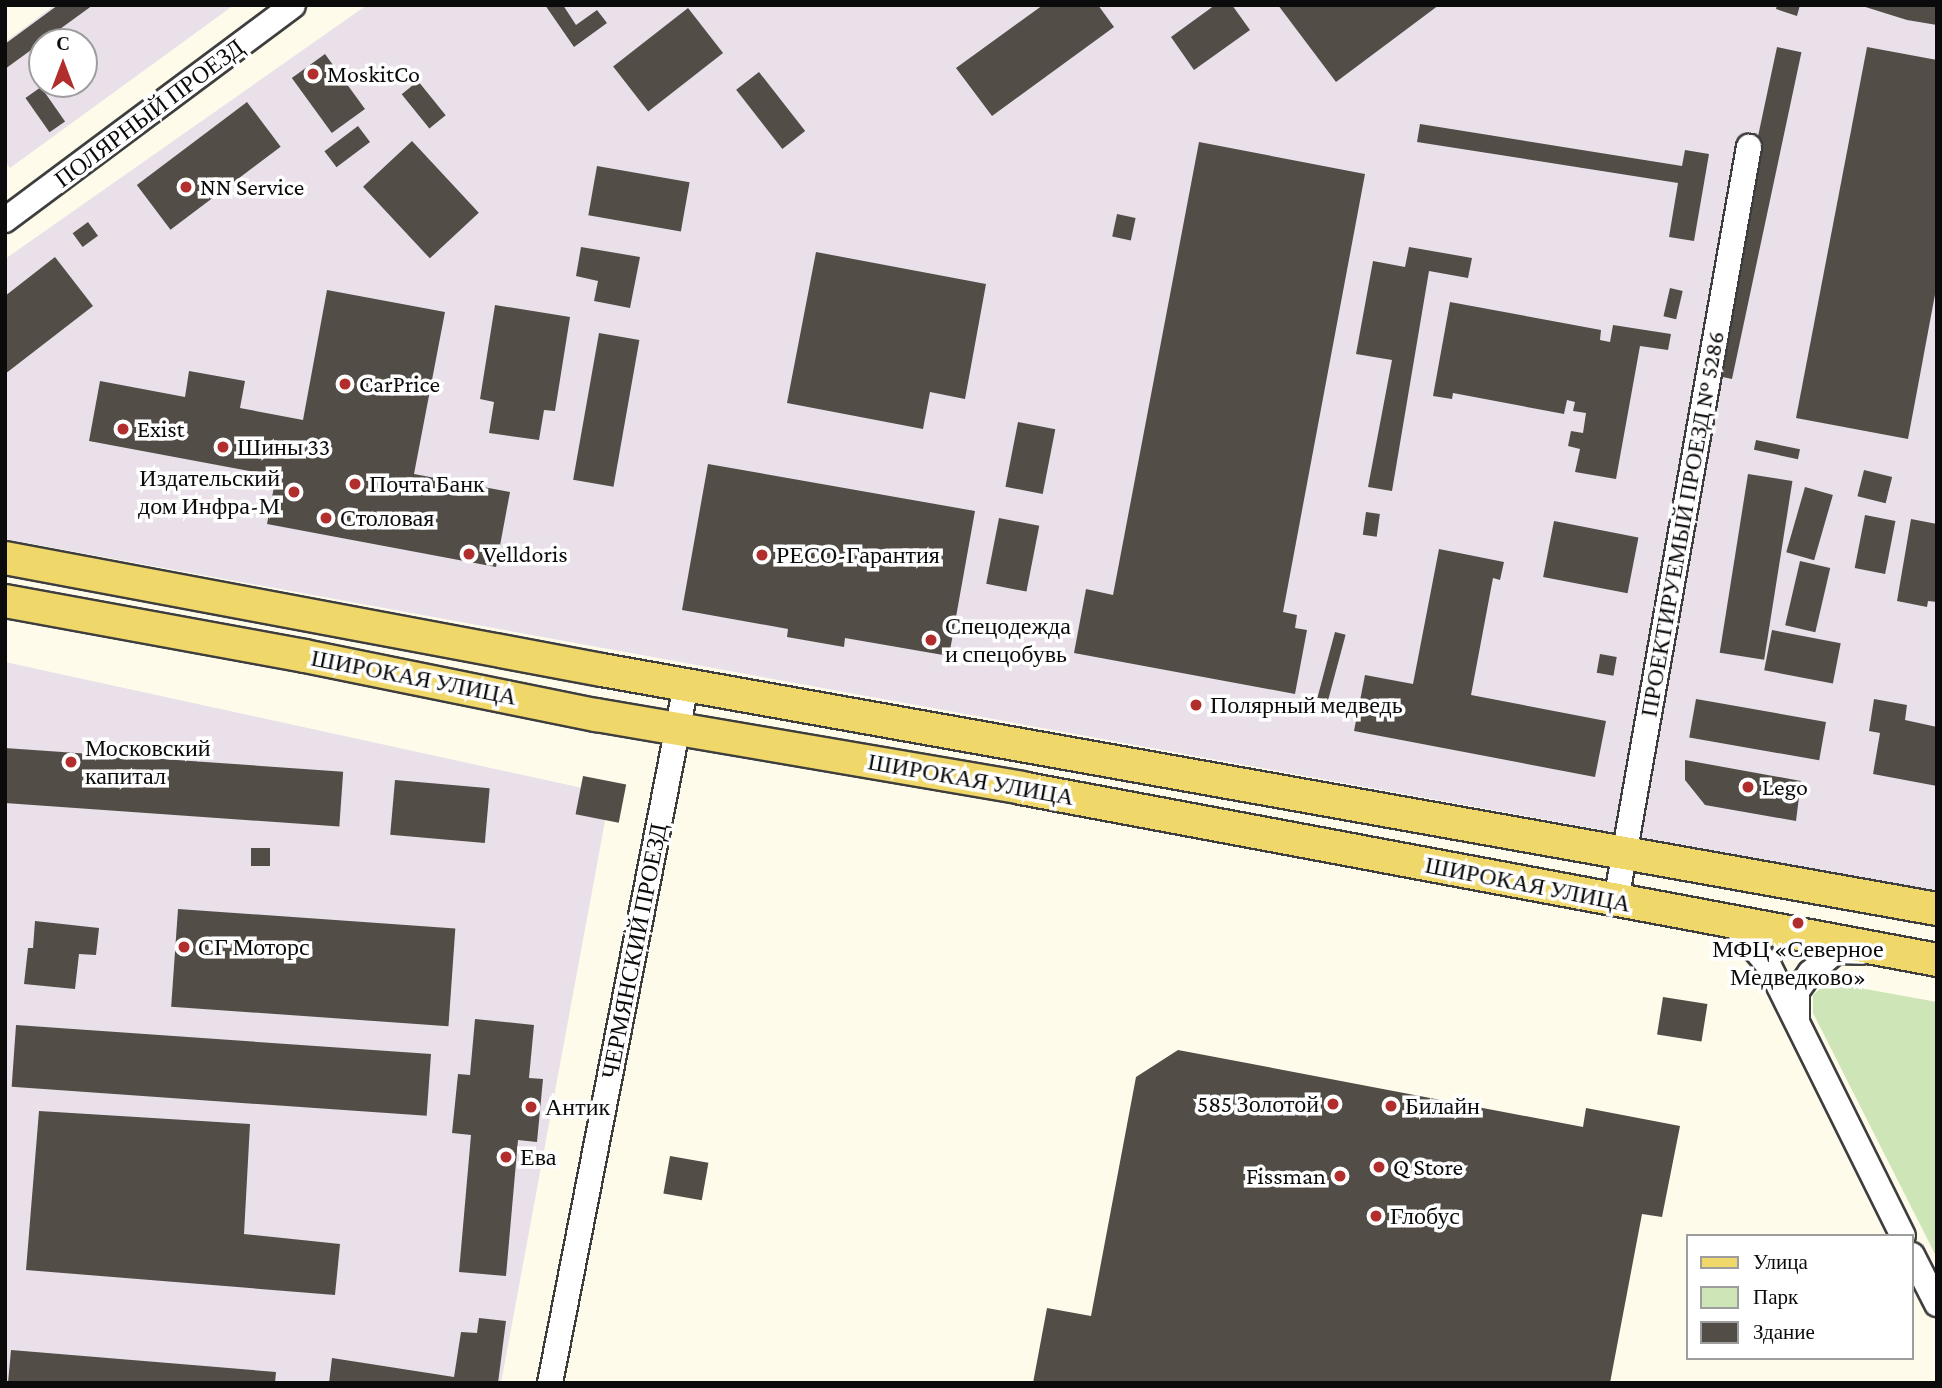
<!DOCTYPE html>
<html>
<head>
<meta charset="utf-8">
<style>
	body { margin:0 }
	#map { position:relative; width:1942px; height:1388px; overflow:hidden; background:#fefbeb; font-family:"Crimson Pro",serif }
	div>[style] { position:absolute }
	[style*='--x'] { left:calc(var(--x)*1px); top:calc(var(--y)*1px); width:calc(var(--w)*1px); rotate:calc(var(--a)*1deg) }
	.industrial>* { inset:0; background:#e9e0ea }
	.green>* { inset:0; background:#cde5b7 }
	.building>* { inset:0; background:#534d48; transform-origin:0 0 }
	.roads { filter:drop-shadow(2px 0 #3e3e3e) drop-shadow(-2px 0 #3e3e3e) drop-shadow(0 2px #3e3e3e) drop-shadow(0 -2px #3e3e3e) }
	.minor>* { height:24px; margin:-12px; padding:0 12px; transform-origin:12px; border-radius:12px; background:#fff }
	.major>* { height:32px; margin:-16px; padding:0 16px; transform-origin:16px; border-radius:16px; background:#f0d769 }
	.dots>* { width:19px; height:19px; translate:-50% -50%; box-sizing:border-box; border:4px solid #fff; border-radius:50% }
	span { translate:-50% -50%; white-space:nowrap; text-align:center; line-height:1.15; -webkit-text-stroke:7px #fff; paint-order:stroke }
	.poi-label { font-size:24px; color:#0b0b0b }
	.left { translate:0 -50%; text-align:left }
	.right { translate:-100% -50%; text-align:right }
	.street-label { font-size:24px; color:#0b0b0b }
	.frame { position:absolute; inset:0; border:7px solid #0b0b0b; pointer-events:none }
	.legend { position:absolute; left:1686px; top:1234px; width:228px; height:126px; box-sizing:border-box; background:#fff; border:2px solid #9d9d9d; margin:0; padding:9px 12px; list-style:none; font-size:21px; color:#0b0b0b }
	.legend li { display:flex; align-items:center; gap:14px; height:35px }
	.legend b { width:35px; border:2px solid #9d9d9d }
	.north { position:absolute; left:28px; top:28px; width:70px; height:70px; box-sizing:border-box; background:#fff; border:2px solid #9d9d9d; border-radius:50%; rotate:0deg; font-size:19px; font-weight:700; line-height:28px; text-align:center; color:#0b0b0b }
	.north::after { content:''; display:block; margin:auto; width:24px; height:32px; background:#b22e2d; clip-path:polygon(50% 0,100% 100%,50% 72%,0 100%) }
</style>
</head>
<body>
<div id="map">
	<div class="industrial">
		<div style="clip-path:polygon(evenodd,55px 5px,234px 5px,10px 168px,5px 161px,5px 42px,55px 5px,42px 42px,84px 42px,84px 84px,42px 84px,42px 42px)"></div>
		<div style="clip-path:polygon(367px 5px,1937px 5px,1937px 891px,5px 539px,5px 259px)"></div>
		<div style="clip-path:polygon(5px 662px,610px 794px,501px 1383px,5px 1383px)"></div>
	</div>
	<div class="green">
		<div style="clip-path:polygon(1827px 982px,1937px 1002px,1937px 1258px,1813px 1013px,1813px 995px)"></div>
	</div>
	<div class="building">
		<div style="clip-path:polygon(58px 5px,93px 5px,5px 69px,5px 44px)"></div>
		<div style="clip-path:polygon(545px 5px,563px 5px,576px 25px,597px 10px,607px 23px,574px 47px)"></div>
		<div style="clip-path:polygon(1043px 5px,1098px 5px,1114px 27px,992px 116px,956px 68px)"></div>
		<div style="clip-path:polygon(1215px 5px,1232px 5px,1250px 30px,1194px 70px,1171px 37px)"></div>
		<div style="clip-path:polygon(1278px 5px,1439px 5px,1336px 82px)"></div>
		<div style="clip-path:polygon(1777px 5px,1800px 5px,1797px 16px,1776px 9px)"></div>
		<div style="clip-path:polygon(1859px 5px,1937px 5px,1937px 25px,1907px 20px)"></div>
		<div style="left:688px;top:8px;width:57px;height:95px;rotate:52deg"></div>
		<div style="left:1777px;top:47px;width:25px;height:334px;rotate:12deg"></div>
		<div style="clip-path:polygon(1867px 47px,1937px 60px,1937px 284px,1908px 439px,1796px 418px)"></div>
		<div style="left:325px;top:54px;width:68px;height:41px;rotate:54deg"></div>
		<div style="left:759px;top:72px;width:75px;height:29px;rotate:52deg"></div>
		<div style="left:418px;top:81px;width:44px;height:21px;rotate:51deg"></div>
		<div style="left:41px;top:87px;width:42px;height:19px;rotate:55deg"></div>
		<div style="left:247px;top:102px;width:56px;height:138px;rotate:53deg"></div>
		<div style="clip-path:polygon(1420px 124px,1682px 166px,1685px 150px,1709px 154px,1694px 241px,1669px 237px,1678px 183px,1417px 142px)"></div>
		<div style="left:358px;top:126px;width:20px;height:42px;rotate:53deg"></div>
		<div style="left:412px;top:141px;width:98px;height:67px;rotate:47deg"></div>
		<div style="clip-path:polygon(1199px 142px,1365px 174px,1283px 612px,1297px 615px,1295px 628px,1307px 630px,1295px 694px,1074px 653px,1086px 589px,1113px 595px)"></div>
		<div style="left:597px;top:166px;width:94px;height:50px;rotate:10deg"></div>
		<div style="left:1117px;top:214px;width:19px;height:23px;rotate:12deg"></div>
		<div style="left:88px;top:222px;width:17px;height:19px;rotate:54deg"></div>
		<div style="clip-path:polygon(581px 247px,640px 257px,630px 308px,594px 301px,598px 281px,576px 276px)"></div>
		<div style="clip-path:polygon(1409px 247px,1472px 258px,1468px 278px,1429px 271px,1392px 491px,1368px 487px,1392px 360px,1356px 354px,1373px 261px,1405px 267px)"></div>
		<div style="clip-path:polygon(816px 252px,986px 284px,965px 399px,930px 392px,923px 429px,787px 403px)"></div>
		<div style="clip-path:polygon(55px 257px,93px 306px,5px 374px,5px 296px)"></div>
		<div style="left:1670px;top:288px;width:13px;height:29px;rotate:13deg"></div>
		<div style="clip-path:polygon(327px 290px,445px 312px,414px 474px,510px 492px,496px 567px,267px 524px,276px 476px,89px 441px,100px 381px,185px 397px,189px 371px,245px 381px,240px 408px,303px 420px)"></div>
		<div style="clip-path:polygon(1450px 302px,1601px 330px,1600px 340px,1610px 342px,1613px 325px,1671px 334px,1668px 350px,1640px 346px,1616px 479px,1575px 472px,1580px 449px,1568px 446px,1571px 431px,1583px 433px,1586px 413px,1573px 411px,1575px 402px,1567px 400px,1564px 414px,1453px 393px,1452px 399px,1433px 396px)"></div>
		<div style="clip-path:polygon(495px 305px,570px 317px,555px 411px,544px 410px,539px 440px,489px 433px,494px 402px,480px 399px)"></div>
		<div style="left:599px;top:333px;width:41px;height:149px;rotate:10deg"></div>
		<div style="left:1018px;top:422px;width:38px;height:66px;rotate:11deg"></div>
		<div style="left:1756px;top:440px;width:45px;height:10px;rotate:12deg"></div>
		<div style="clip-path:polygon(708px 464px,975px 511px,949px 656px,845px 638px,844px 647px,787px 637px,788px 629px,682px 610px)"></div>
		<div style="left:1864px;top:470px;width:29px;height:27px;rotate:14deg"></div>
		<div style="left:1748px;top:474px;width:45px;height:181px;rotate:9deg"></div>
		<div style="left:1805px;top:487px;width:29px;height:68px;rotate:16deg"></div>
		<div style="left:1366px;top:512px;width:14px;height:23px;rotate:8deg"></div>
		<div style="left:1865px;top:515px;width:31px;height:54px;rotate:11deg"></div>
		<div style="left:999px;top:518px;width:41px;height:67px;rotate:11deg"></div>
		<div style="clip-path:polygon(1911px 519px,1937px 524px,1937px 602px,1928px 601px,1927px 607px,1897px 601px)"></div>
		<div style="left:1554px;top:521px;width:86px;height:57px;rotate:11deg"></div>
		<div style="clip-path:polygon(1439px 549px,1504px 562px,1500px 580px,1493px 578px,1471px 695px,1606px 721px,1595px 777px,1354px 731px,1365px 675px,1413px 684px)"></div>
		<div style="left:1800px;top:561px;width:31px;height:66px;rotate:13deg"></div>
		<div style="left:1772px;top:630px;width:70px;height:41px;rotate:11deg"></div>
		<div style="left:1335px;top:632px;width:11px;height:68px;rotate:15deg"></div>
		<div style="left:1600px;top:654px;width:17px;height:19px;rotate:10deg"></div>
		<div style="left:1696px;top:699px;width:132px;height:39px;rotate:10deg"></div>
		<div style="clip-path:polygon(1874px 699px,1907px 705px,1905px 720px,1937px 727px,1937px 786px,1873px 774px,1880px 733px,1869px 731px)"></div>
		<div style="left:5px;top:748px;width:339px;height:55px;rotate:4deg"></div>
		<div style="clip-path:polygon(1685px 760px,1801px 781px,1796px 821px,1705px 805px,1685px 780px)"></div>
		<div style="left:583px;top:776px;width:44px;height:39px;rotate:11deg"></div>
		<div style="left:395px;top:780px;width:95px;height:55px;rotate:5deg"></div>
		<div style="left:251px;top:848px;width:19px;height:18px"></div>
		<div style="left:178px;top:909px;width:278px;height:98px;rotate:4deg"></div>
		<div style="clip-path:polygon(35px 921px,99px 928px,96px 955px,79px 954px,75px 989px,24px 984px,28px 948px,33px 948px)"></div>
		<div style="left:1663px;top:997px;width:45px;height:38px;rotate:9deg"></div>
		<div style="clip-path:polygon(475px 1019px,534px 1025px,529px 1078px,543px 1079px,537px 1142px,518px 1140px,506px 1276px,459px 1272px,471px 1135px,452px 1133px,458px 1074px,470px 1075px)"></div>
		<div style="left:16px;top:1025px;width:416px;height:62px;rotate:4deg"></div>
		<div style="clip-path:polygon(1178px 1050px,1583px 1127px,1586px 1108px,1680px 1126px,1662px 1217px,1642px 1214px,1610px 1383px,1033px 1383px,1047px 1308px,1091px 1316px,1136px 1077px)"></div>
		<div style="clip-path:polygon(39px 1111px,250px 1124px,244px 1234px,340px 1244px,335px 1295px,26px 1270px)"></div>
		<div style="left:670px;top:1156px;width:39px;height:38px;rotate:10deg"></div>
		<div style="clip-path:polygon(479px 1318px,506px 1321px,498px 1383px,329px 1383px,332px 1358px,454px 1377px,461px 1332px,477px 1333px)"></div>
		<div style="clip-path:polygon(11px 1350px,276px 1372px,275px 1383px,8px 1383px)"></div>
	</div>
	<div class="roads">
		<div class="minor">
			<div style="--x:5;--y:220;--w:359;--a:-36.7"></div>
			<div style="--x:1616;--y:901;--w:766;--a:-80"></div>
			<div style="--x:1732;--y:922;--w:57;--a:49.9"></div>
			<div style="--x:1769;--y:966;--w:301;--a:63.6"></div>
			<div style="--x:1797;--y:1020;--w:29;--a:-90"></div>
			<div style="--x:1797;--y:991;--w:22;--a:-54"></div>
			<div style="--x:1810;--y:973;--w:34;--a:-40"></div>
			<div style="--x:1836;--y:951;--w:25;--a:2"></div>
			<div style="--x:1912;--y:1255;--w:55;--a:63"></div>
			<div style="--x:550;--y:1383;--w:711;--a:-78.97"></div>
		</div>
		<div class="major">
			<div style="--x:5;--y:558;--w:607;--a:10.63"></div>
			<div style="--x:602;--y:670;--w:1356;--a:10.15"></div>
			<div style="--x:5;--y:601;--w:305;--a:10.4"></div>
			<div style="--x:305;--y:656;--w:297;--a:11.5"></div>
			<div style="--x:596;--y:715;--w:431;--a:9.7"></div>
			<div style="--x:1021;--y:788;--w:932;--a:10.63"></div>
		</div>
	</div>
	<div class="dots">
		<div style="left:313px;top:74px;background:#b22e2d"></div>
		<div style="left:186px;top:187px;background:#b22e2d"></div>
		<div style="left:345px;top:384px;background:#b22e2d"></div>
		<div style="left:123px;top:429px;background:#b22e2d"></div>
		<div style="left:223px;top:447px;background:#b22e2d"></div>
		<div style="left:355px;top:484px;background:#b22e2d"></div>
		<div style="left:294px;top:492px;background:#b22e2d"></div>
		<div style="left:326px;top:518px;background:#b22e2d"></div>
		<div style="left:469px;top:554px;background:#b22e2d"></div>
		<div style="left:762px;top:555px;background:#b22e2d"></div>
		<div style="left:931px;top:640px;background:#b22e2d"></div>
		<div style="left:1196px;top:705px;background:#b22e2d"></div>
		<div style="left:71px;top:762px;background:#b22e2d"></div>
		<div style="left:1748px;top:787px;background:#b22e2d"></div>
		<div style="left:1798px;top:923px;background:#b22e2d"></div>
		<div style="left:184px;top:947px;background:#b22e2d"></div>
		<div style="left:1333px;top:1104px;background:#b22e2d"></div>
		<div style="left:1391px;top:1106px;background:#b22e2d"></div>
		<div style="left:531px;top:1107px;background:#b22e2d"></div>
		<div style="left:506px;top:1157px;background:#b22e2d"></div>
		<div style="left:1379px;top:1167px;background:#b22e2d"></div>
		<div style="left:1340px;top:1176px;background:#b22e2d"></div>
		<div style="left:1376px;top:1216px;background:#b22e2d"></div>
	</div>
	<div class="poi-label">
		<span class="left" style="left:327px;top:74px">MoskitCo</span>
		<span class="left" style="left:200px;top:187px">NN Service</span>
		<span class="left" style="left:359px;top:384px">CarPrice</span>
		<span class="left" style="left:137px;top:429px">Exist</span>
		<span class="left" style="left:237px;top:447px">Шины 33</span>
		<span class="right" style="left:280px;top:492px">Издательский<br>дом Инфра-М</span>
		<span class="left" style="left:369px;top:484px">Почта Банк</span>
		<span class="left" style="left:340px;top:518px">Столовая</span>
		<span class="left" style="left:483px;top:554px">Velldoris</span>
		<span class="left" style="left:776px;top:555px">РЕСО-Гарантия</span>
		<span class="left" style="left:945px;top:640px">Спецодежда<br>и спецобувь</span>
		<span class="left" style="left:1210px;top:705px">Полярный медведь</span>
		<span class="left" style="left:85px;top:762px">Московский<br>капитал</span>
		<span class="left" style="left:1762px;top:787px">Lego</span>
		<span class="left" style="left:198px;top:947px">СГ Моторс</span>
		<span style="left:1798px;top:963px">МФЦ «Северное<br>Медведково»</span>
		<span class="right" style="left:1319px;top:1104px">585 Золотой</span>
		<span class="left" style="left:1405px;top:1106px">Билайн</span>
		<span class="left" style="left:545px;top:1107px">Антик</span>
		<span class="left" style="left:520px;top:1157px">Ева</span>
		<span class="left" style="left:1393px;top:1167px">Q Store</span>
		<span class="right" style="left:1326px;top:1176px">Fissman</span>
		<span class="left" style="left:1390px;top:1216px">Глобус</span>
	</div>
	<div class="street-label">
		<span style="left:149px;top:113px;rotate:-37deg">ПОЛЯРНЫЙ ПРОЕЗД</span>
		<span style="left:1682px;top:524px;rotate:-80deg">ПРОЕКТИРУЕМЫЙ ПРОЕЗД № 5286</span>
		<span style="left:414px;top:677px;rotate:11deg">ШИРОКАЯ УЛИЦА</span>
		<span style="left:971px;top:779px;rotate:10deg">ШИРОКАЯ УЛИЦА</span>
		<span style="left:1528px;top:884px;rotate:11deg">ШИРОКАЯ УЛИЦА</span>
		<span style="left:634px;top:951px;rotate:-79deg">ЧЕРМЯНСКИЙ ПРОЕЗД</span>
	</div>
	<div class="frame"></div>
	<ul class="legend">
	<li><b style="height:9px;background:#f0d769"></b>Улица</li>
	<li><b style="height:19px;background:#cde5b7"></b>Парк</li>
	<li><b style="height:19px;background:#534d48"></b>Здание</li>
	</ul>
	<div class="north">С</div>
</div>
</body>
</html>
